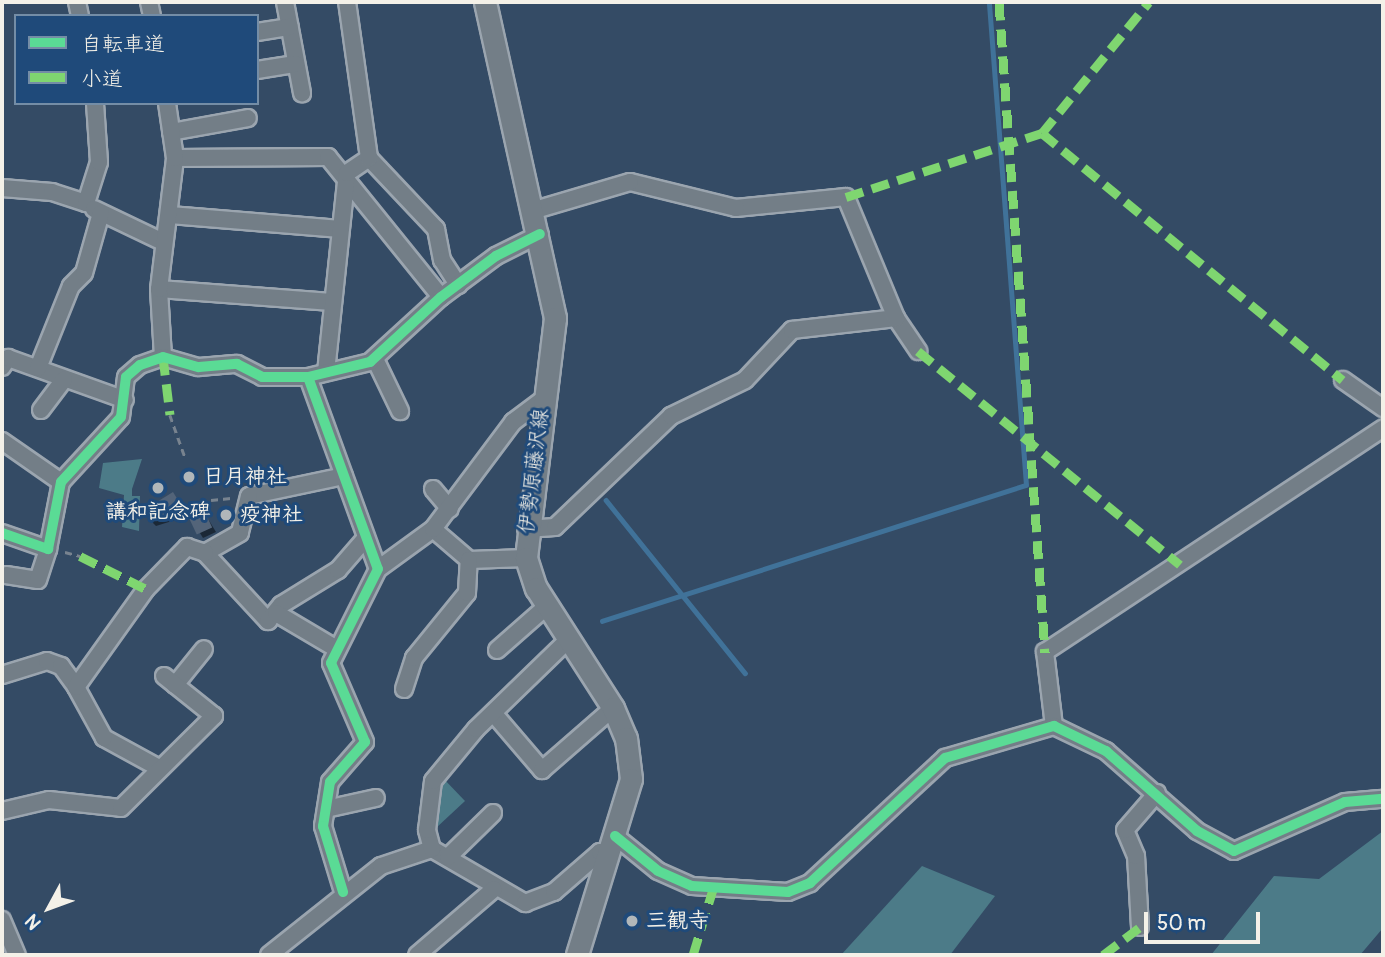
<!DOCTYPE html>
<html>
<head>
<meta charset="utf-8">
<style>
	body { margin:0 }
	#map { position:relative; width:1385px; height:957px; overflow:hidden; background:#344b65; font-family:Pangolin,"Klee One",sans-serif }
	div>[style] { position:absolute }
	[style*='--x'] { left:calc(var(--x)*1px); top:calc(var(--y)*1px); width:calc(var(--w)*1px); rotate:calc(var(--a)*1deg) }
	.green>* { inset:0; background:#4c7b88 }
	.shadow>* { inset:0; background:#0007 }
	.stream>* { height:4.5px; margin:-2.25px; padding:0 2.25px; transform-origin:2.25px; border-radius:2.25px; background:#407299 }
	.building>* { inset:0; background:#536479; transform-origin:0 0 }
	.path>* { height:2.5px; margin-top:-1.25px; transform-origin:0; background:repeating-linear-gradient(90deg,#78838f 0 7px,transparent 0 12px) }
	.roads { filter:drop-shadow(2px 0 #9ba5af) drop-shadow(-2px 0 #9ba5af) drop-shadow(0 2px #9ba5af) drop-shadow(0 -2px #9ba5af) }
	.minor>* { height:16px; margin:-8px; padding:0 8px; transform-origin:8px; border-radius:8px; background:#737e87 }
	.major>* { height:21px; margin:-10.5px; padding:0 10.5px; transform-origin:10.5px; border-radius:10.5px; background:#737e87 }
	.quiet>* { height:9px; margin-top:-4.5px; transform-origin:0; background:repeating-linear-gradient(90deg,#7fd670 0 18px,transparent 0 27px) }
	.cycleway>* { height:10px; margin:-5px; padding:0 5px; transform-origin:5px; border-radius:5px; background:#5adb95 }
	.dots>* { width:19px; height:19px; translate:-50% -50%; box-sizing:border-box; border:4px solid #1f4a7a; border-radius:50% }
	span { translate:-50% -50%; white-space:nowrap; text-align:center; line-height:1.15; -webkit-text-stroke:6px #1f4a7a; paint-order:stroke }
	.street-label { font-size:21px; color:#f4f1e8 }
	.poi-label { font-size:21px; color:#f4f1e8; font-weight:700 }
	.left { translate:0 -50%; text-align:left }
	.frame { position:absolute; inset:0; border:4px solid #f4f1e8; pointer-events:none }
	.legend { position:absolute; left:14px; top:14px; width:245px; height:91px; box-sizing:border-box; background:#1f4a7a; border:2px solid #748da6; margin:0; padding:9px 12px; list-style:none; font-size:21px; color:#f4f1e8 }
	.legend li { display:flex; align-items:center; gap:14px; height:35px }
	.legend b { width:35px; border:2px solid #748da6 }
	.north { position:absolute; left:14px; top:873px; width:70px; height:70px; -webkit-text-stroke:5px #1f4a7a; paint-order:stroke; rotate:229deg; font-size:19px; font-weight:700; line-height:28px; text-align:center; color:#f4f1e8 }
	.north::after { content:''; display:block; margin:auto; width:24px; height:32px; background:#f4f1e8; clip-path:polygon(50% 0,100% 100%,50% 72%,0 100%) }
	.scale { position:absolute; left:1144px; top:912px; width:116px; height:32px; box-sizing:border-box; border:4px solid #f4f1e8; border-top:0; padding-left:9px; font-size:21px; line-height:24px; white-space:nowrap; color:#f4f1e8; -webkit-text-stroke:5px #1f4a7a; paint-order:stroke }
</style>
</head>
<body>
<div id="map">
	<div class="green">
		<div style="clip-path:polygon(142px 459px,132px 489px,132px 496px,140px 496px,139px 531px,122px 527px,124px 495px,99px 488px,103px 463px)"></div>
		<div style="clip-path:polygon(442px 777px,465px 801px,436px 828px,430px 825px)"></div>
		<div style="clip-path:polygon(1383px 831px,1383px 928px,1360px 955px,1211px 955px,1274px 876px,1319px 879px)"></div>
		<div style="clip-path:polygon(922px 866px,995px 896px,950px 955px,841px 955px)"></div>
	</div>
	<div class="shadow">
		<div style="clip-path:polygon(173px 494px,188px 516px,156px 526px,151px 521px)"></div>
		<div style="clip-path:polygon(205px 514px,216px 532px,203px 538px,192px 520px)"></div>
	</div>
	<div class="stream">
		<div style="--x:606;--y:500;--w:222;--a:51.2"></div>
		<div style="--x:602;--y:621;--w:445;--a:-17.8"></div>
		<div style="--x:1026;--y:485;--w:484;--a:-94.4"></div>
	</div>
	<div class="building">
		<div style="clip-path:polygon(173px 492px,185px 511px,150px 522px,144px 510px)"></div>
		<div style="left:205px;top:512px;width:17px;height:17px;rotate:65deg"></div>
	</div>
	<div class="path">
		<div style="--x:170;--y:415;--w:45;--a:70.3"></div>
		<div style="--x:211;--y:500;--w:20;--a:-6"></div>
		<div style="--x:65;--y:552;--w:16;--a:15"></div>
	</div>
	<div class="roads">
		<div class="minor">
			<div style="--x:77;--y:2;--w:14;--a:78"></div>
			<div style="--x:149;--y:2;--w:14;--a:78"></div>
			<div style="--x:285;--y:2;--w:93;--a:79.4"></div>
			<div style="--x:257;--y:32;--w:33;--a:-9"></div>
			<div style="--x:257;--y:70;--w:39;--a:-9"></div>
			<div style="--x:171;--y:132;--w:78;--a:-10.3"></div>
			<div style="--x:175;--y:158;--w:153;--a:-0.4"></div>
			<div style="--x:328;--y:157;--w:180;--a:51.1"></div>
			<div style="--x:369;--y:158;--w:98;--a:46.7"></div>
			<div style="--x:436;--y:229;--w:32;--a:79"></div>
			<div style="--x:442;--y:260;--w:30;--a:57"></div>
			<div style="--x:2;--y:188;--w:50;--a:4.6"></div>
			<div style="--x:52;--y:192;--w:36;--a:18"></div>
			<div style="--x:86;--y:203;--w:43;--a:-72.4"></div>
			<div style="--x:99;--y:162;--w:59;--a:-93.9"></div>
			<div style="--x:94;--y:209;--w:76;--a:25.6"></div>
			<div style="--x:170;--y:215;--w:171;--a:4.7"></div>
			<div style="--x:159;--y:289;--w:173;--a:4.3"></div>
			<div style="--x:896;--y:318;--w:40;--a:56"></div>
			<div style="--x:163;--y:357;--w:68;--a:-93.4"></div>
			<div style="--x:159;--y:289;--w:132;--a:-83"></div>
			<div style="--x:175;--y:158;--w:56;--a:-98.3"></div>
			<div style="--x:375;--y:359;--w:58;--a:64.3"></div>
			<div style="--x:2;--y:367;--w:11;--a:-56"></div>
			<div style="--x:8;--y:358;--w:124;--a:19.7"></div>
			<div style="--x:38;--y:368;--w:88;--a:-68.1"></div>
			<div style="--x:71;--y:286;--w:18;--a:-45"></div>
			<div style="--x:84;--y:273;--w:62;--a:-74.2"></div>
			<div style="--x:326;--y:372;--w:200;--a:-84"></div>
			<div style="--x:347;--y:173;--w:27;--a:-34"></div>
			<div style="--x:369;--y:158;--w:158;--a:-98"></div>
			<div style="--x:308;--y:377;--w:204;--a:70"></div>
			<div style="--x:378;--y:569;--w:105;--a:116.6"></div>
			<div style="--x:331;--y:663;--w:86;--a:66.7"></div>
			<div style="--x:365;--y:742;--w:53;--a:131.2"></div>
			<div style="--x:330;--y:782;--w:45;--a:99"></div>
			<div style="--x:323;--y:826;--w:69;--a:73.1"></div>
			<div style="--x:1343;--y:380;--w:49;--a:35"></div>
			<div style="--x:41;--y:410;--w:38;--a:-53"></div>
			<div style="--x:2;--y:441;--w:72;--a:34.8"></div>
			<div style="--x:344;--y:476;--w:97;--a:168.1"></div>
			<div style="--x:249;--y:496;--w:38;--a:104"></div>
			<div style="--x:240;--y:533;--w:40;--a:150.3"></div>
			<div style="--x:205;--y:553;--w:93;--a:47.2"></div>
			<div style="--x:268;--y:621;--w:21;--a:-51"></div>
			<div style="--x:281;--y:605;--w:67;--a:-31.6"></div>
			<div style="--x:338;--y:570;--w:38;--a:-49"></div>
			<div style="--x:433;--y:489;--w:26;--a:50"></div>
			<div style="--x:433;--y:529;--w:48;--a:40.7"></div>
			<div style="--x:469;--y:560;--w:57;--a:-2"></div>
			<div style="--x:526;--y:529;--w:29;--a:-4"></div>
			<div style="--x:555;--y:527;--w:161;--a:-43.7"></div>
			<div style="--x:671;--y:416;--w:82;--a:-25.9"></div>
			<div style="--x:745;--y:380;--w:69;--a:-46.8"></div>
			<div style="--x:792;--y:330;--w:105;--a:-6.6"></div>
			<div style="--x:896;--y:318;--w:131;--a:-112.5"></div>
			<div style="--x:846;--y:197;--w:111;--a:174.3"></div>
			<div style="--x:736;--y:208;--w:109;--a:-166.2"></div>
			<div style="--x:630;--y:182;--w:99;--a:163.6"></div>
			<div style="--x:2;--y:533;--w:49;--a:19.2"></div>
			<div style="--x:48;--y:549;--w:68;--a:-79"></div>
			<div style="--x:61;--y:482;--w:88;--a:-47.3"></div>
			<div style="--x:121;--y:417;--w:40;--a:-82.9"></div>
			<div style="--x:126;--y:377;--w:18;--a:-41"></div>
			<div style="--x:140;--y:365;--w:24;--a:-19"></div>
			<div style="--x:163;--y:357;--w:37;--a:16"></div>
			<div style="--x:199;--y:367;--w:38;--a:-5"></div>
			<div style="--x:237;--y:364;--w:28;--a:27"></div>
			<div style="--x:262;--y:377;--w:46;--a:0"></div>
			<div style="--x:308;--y:377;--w:64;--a:-13.6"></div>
			<div style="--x:370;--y:362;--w:96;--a:-42.5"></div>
			<div style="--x:441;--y:297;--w:69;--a:-36.7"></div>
			<div style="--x:496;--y:256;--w:49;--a:-26.6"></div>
			<div style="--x:378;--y:569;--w:68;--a:-36"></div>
			<div style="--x:433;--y:529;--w:134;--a:-53.2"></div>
			<div style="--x:513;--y:422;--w:36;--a:-37"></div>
			<div style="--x:6;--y:575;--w:32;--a:9"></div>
			<div style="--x:38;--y:580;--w:33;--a:-72"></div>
			<div style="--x:276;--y:613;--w:69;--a:30.7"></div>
			<div style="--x:497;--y:650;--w:67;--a:-41.3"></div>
			<div style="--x:2;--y:675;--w:47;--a:-17.3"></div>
			<div style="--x:47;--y:661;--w:15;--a:20"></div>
			<div style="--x:61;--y:666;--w:26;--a:54"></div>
			<div style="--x:175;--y:685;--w:46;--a:-51.1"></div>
			<div style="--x:404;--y:689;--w:33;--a:-72"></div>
			<div style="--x:414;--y:658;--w:84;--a:-50.8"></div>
			<div style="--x:467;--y:593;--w:33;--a:-87"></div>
			<div style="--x:494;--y:714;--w:74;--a:49.4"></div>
			<div style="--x:542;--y:770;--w:94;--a:-41.1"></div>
			<div style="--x:1054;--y:726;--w:75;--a:-96.9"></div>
			<div style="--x:1045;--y:652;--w:405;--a:-33.5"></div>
			<div style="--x:159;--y:768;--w:63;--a:-151.4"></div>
			<div style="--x:104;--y:738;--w:58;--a:-118.8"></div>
			<div style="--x:76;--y:687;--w:120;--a:-54.5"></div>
			<div style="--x:146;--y:589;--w:59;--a:-45.7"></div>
			<div style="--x:187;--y:547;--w:19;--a:18"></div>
			<div style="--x:326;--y:809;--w:51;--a:-12.4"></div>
			<div style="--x:2;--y:811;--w:48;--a:-13.2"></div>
			<div style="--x:49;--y:800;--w:72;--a:6.3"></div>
			<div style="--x:121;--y:808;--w:131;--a:-44.7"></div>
			<div style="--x:214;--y:716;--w:64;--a:-141.3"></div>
			<div style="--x:615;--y:836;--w:55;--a:39.1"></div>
			<div style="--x:658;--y:871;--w:37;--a:24"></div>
			<div style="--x:692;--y:886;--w:96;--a:3.6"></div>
			<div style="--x:788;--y:892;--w:24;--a:-22"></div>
			<div style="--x:810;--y:883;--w:184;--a:-42.8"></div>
			<div style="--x:945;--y:758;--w:114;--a:-16.4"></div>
			<div style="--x:1054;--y:726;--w:58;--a:25.7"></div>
			<div style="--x:1106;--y:751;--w:121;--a:41.3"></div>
			<div style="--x:1197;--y:831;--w:42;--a:28.4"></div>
			<div style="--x:1234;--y:851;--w:121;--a:-23.8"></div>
			<div style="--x:1345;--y:802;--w:38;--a:-5"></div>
			<div style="--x:432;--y:849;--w:108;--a:30.1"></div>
			<div style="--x:525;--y:903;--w:31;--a:-21"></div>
			<div style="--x:554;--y:892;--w:61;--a:-41"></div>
			<div style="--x:600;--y:852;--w:9;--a:6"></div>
			<div style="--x:448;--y:857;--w:63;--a:-44.4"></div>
			<div style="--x:2;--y:920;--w:38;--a:67"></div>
			<div style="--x:1140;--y:927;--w:71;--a:-93.2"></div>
			<div style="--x:1136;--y:856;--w:28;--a:-113"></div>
			<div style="--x:1125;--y:830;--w:49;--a:-49.1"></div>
			<div style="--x:269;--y:955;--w:143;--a:-38.5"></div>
			<div style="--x:381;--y:866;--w:54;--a:-18.4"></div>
			<div style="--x:432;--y:849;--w:20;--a:-105"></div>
			<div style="--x:427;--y:830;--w:49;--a:-83"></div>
			<div style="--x:433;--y:781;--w:67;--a:-50.4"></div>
			<div style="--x:476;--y:729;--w:128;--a:-44.1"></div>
			<div style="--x:417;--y:955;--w:101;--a:-40.6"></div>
		</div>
		<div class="major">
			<div style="--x:485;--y:2;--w:324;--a:77.5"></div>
			<div style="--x:555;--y:318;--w:242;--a:96.9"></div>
			<div style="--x:526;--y:558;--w:32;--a:72"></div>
			<div style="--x:536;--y:588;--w:143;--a:57.3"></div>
			<div style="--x:613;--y:708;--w:33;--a:67"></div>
			<div style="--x:626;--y:738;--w:41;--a:83"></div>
			<div style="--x:631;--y:779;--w:184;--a:107.1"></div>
		</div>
	</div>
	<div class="quiet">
		<div style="--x:999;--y:2;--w:652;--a:85.95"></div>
		<div style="--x:1042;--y:133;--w:389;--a:39.4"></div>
		<div style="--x:846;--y:197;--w:206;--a:-18.1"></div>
		<div style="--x:1042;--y:133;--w:169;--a:-50.8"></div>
		<div style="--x:918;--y:351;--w:338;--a:39.2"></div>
		<div style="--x:163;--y:357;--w:58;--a:83.1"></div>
		<div style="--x:80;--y:556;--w:74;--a:26.6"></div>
		<div style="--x:693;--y:955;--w:69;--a:-73.1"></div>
		<div style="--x:1103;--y:955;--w:46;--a:-37.1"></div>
	</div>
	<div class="cycleway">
		<div style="--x:308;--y:377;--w:204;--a:70"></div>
		<div style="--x:378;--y:569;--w:105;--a:116.6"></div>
		<div style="--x:331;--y:663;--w:86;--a:66.7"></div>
		<div style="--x:365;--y:742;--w:53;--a:131.2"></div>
		<div style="--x:330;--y:782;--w:45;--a:99"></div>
		<div style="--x:323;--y:826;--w:69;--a:73.1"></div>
		<div style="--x:2;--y:533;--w:49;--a:19.2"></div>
		<div style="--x:48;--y:549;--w:68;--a:-79"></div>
		<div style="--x:61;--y:482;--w:88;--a:-47.3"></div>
		<div style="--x:121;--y:417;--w:40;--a:-82.9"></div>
		<div style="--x:126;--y:377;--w:18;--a:-41"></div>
		<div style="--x:140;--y:365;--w:24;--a:-19"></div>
		<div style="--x:163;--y:357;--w:37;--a:16"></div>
		<div style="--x:199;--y:367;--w:38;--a:-5"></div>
		<div style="--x:237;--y:364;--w:28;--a:27"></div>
		<div style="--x:262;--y:377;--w:46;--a:0"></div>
		<div style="--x:308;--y:377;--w:64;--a:-13.6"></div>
		<div style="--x:370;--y:362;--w:96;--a:-42.5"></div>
		<div style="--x:441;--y:297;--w:69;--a:-36.7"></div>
		<div style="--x:496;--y:256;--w:49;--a:-26.6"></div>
		<div style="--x:615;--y:836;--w:55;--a:39.1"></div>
		<div style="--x:658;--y:871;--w:37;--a:24"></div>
		<div style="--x:692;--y:886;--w:96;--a:3.6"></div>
		<div style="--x:788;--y:892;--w:24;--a:-22"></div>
		<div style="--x:810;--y:883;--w:184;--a:-42.8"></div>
		<div style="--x:945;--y:758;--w:114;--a:-16.4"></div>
		<div style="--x:1054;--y:726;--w:58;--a:25.7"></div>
		<div style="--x:1106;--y:751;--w:121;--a:41.3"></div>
		<div style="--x:1197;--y:831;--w:42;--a:28.4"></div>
		<div style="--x:1234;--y:851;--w:121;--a:-23.8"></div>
		<div style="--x:1345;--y:802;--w:38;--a:-5"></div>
	</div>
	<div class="dots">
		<div style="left:189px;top:477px;background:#b1b7ba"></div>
		<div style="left:158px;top:488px;background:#b1b7ba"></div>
		<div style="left:226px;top:515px;background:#b1b7ba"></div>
		<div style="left:632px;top:921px;background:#b1b7ba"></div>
	</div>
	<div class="street-label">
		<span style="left:534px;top:471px;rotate:-83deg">伊勢原藤沢線</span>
	</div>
	<div class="poi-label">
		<span class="left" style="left:203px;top:477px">日月神社</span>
		<span style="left:158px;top:512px">講和記念碑</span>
		<span class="left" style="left:240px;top:515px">疫神社</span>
		<span class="left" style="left:646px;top:921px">三観寺</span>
	</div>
	<div class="frame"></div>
	<ul class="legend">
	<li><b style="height:9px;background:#5adb95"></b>自転車道</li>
	<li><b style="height:9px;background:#7fd670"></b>小道</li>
	</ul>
	<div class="north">N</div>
	<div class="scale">50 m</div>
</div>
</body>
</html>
